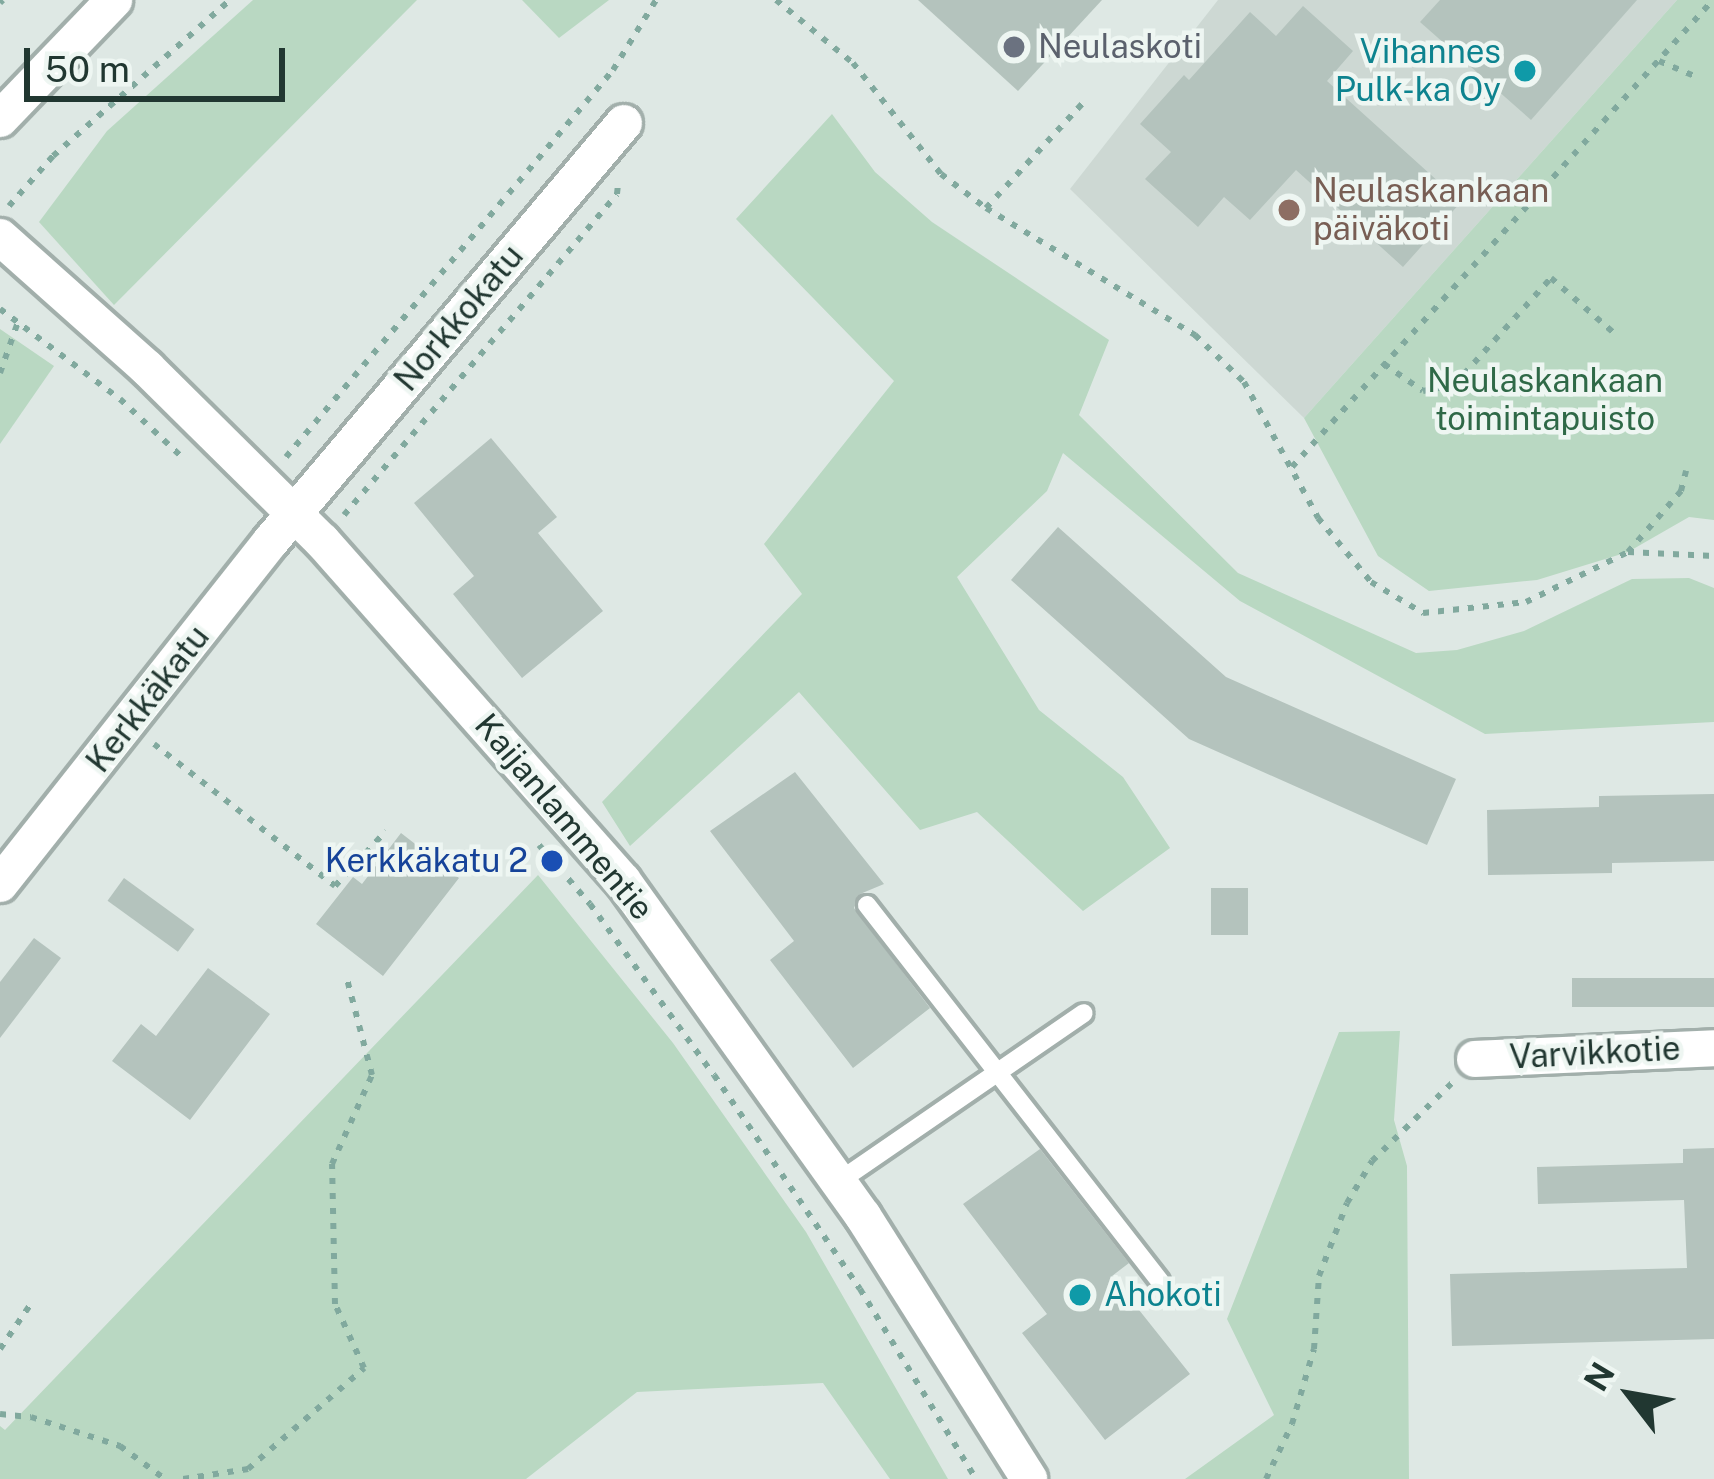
<!DOCTYPE html>
<html>
<head>
<meta charset="utf-8">
<style>
	body { margin:0 }
	#map { position:relative; width:1714px; height:1479px; overflow:hidden; background:#dee8e4; font-family:"Public Sans",sans-serif }
	div>[style] { position:absolute }
	[style*='--x'] { left:calc(var(--x)*1px); top:calc(var(--y)*1px); width:calc(var(--w)*1px); rotate:calc(var(--a)*1deg) }
	.built>* { inset:0; background:#cdd8d3 }
	.green>* { inset:0; background:#b9d8c2 }
	.building>* { inset:0; background:#b4c3bd; transform-origin:0 0 }
	.path>* { height:6px; margin-top:-3px; transform-origin:0; background:repeating-linear-gradient(90deg,#81a99e 0 6px,transparent 0 15px) }
	.roads { filter:drop-shadow(3px 0 #a2afab) drop-shadow(-3px 0 #a2afab) drop-shadow(0 3px #a2afab) drop-shadow(0 -3px #a2afab) }
	.service>* { height:18px; margin:-9px; padding:0 9px; transform-origin:9px; border-radius:9px; background:#fff }
	.minor>* { height:36px; margin:-18px; padding:0 18px; transform-origin:18px; border-radius:18px; background:#fff }
	.tertiary>* { height:36px; margin:-18px; padding:0 18px; transform-origin:18px; border-radius:18px; background:#fff }
	.secondary>* { height:36px; margin:-18px; padding:0 18px; transform-origin:18px; border-radius:18px; background:#fff }
	.dots>* { width:33px; height:33px; translate:-50% -50%; box-sizing:border-box; border:6px solid #eef6f2; border-radius:50% }
	span { translate:-50% -50%; white-space:nowrap; text-align:center; line-height:1.15; -webkit-text-stroke:9px #eef6f2; paint-order:stroke }
	.worship-label { font-size:33px; color:#5b616d }
	.left { translate:0 -50%; text-align:left }
	.culture-label { font-size:33px; color:#0d838f }
	.right { translate:-100% -50%; text-align:right }
	.education-label { font-size:33px; color:#785e54 }
	.street-label { font-size:33px; color:#213731 }
	.park-label { font-size:33px; color:#2f6947 }
	.transit-label { font-size:33px; color:#164399 }
	.north { position:absolute; left:1570px; top:1335px; width:120px; height:120px; -webkit-text-stroke:9px #eef6f2; paint-order:stroke; rotate:301deg; font-size:33px; font-weight:700; line-height:48px; text-align:center; color:#213731 }
	.north::after { content:''; display:block; margin:auto; width:42px; height:54px; background:#213731; clip-path:polygon(50% 0,100% 100%,50% 72%,0 100%) }
	.scale { position:absolute; left:24px; top:48px; width:261px; height:54px; box-sizing:border-box; border:6px solid #213731; border-top:0; padding-left:15px; font-size:36px; line-height:42px; white-space:nowrap; color:#213731; -webkit-text-stroke:9px #eef6f2; paint-order:stroke }
</style>
</head>
<body>
<div id="map">
	<div class="built">
		<div style="clip-path:polygon(1218px 0,1677px 0,1304px 418px,1070px 189px)"></div>
	</div>
	<div class="green">
		<div style="clip-path:polygon(253px 0,417px 0,114px 305px,39px 222px,107px 131px)"></div>
		<div style="clip-path:polygon(522px 0,609px 0,559px 38px)"></div>
		<div style="clip-path:polygon(1677px 0,1714px 0,1714px 520px,1689px 517px,1628px 552px,1537px 580px,1429px 591px,1378px 556px,1304px 418px)"></div>
		<div style="clip-path:polygon(832px 114px,875px 172px,932px 222px,1109px 340px,1079px 415px,1238px 573px,1416px 653px,1457px 650px,1524px 631px,1632px 579px,1689px 578px,1714px 588px,1714px 722px,1485px 734px,1240px 601px,1063px 453px,1047px 491px,957px 577px,1039px 710px,1123px 777px,1170px 848px,1083px 911px,977px 812px,920px 830px,799px 692px,630px 846px,602px 802px,802px 594px,764px 544px,894px 381px,736px 219px)"></div>
		<div style="clip-path:polygon(0 329px,54px 366px,0 444px)"></div>
		<div style="clip-path:polygon(538px 875px,673px 1043px,806px 1232px,948px 1479px,890px 1479px,823px 1383px,637px 1392px,526px 1479px,0 1479px,0 1426px,5px 1430px)"></div>
		<div style="clip-path:polygon(1400px 1031px,1394px 1120px,1407px 1166px,1409px 1479px,1185px 1479px,1274px 1415px,1227px 1319px,1339px 1032px)"></div>
	</div>
	<div class="building">
		<div style="clip-path:polygon(918px 0,1102px 0,1018px 91px)"></div>
		<div style="clip-path:polygon(1440px 0,1637px 0,1531px 120px,1420px 22px)"></div>
		<div style="clip-path:polygon(1303px 6px,1353px 51px,1327px 81px,1461px 202px,1403px 267px,1296px 170px,1250px 220px,1224px 197px,1198px 227px,1145px 179px,1171px 152px,1140px 124px,1184px 75px,1189px 80px,1250px 12px,1276px 36px)"></div>
		<div style="clip-path:polygon(491px 438px,557px 517px,538px 533px,603px 611px,522px 678px,453px 594px,474px 576px,414px 503px)"></div>
		<div style="clip-path:polygon(1058px 527px,1226px 677px,1456px 779px,1427px 845px,1189px 739px,1011px 580px)"></div>
		<div style="clip-path:polygon(795px 772px,884px 884px,860px 894px,854px 908px,930px 1008px,853px 1068px,770px 960px,794px 941px,710px 831px)"></div>
		<div style="clip-path:polygon(1714px 794px,1714px 861px,1612px 863px,1612px 873px,1488px 875px,1487px 810px,1599px 807px,1599px 796px)"></div>
		<div style="clip-path:polygon(401px 833px,459px 878px,383px 976px,316px 924px,353px 877px,362px 884px)"></div>
		<div style="left:124px;top:878px;width:87px;height:28px;rotate:36deg"></div>
		<div style="left:1248px;top:888px;width:47px;height:37px;rotate:90deg"></div>
		<div style="clip-path:polygon(34px 938px,61px 958px,0 1038px,0 982px)"></div>
		<div style="clip-path:polygon(208px 968px,270px 1014px,190px 1120px,112px 1061px,141px 1024px,156px 1036px)"></div>
		<div style="left:1714px;top:978px;width:29px;height:142px;rotate:90deg"></div>
		<div style="clip-path:polygon(1714px 1148px,1714px 1339px,1452px 1346px,1450px 1274px,1687px 1268px,1684px 1200px,1538px 1204px,1537px 1167px,1683px 1163px,1683px 1149px)"></div>
		<div style="clip-path:polygon(1040px 1149px,1129px 1263px,1112px 1276px,1190px 1374px,1105px 1440px,1022px 1333px,1047px 1314px,963px 1204px)"></div>
	</div>
	<div class="path">
		<div style="--x:776;--y:0;--w:99;--a:39.3"></div>
		<div style="--x:853;--y:63;--w:142;--a:51.6"></div>
		<div style="--x:941;--y:174;--w:56;--a:37.1"></div>
		<div style="--x:986;--y:208;--w:245;--a:31.3"></div>
		<div style="--x:1195;--y:335;--w:68;--a:43.8"></div>
		<div style="--x:1244;--y:382;--w:155;--a:61.4"></div>
		<div style="--x:1318;--y:518;--w:83;--a:50.4"></div>
		<div style="--x:1371;--y:582;--w:61;--a:30.8"></div>
		<div style="--x:1423;--y:613;--w:104;--a:-6.1"></div>
		<div style="--x:1526;--y:602;--w:114;--a:-26.1"></div>
		<div style="--x:1628;--y:552;--w:81;--a:-49"></div>
		<div style="--x:1681;--y:491;--w:21;--a:-76"></div>
		<div style="--x:0;--y:3;--w:4;--a:-45"></div>
		<div style="--x:1659;--y:61;--w:39;--a:23"></div>
		<div style="--x:9;--y:206;--w:67;--a:-48.7"></div>
		<div style="--x:53;--y:156;--w:236;--a:-41.4"></div>
		<div style="--x:986;--y:208;--w:143;--a:-47.3"></div>
		<div style="--x:0;--y:309;--w:150;--a:36.9"></div>
		<div style="--x:120;--y:399;--w:89;--a:43.2"></div>
		<div style="--x:1384;--y:364;--w:47;--a:34.7"></div>
		<div style="--x:1423;--y:391;--w:32;--a:-11"></div>
		<div style="--x:1454;--y:385;--w:144;--a:-47.8"></div>
		<div style="--x:1551;--y:278;--w:82;--a:41.1"></div>
		<div style="--x:0;--y:373;--w:54;--a:-70.6"></div>
		<div style="--x:286;--y:457;--w:507;--a:-49.8"></div>
		<div style="--x:613;--y:70;--w:82;--a:-58.4"></div>
		<div style="--x:1292;--y:467;--w:629;--a:-47.97"></div>
		<div style="--x:344;--y:515;--w:421;--a:-49.6"></div>
		<div style="--x:617;--y:194;--w:9;--a:-84"></div>
		<div style="--x:1628;--y:552;--w:86;--a:2.7"></div>
		<div style="--x:154;--y:744;--w:230;--a:38.1"></div>
		<div style="--x:335;--y:886;--w:75;--a:-47.2"></div>
		<div style="--x:539;--y:845;--w:78;--a:49.2"></div>
		<div style="--x:590;--y:904;--w:211;--a:54.1"></div>
		<div style="--x:714;--y:1075;--w:259;--a:55.7"></div>
		<div style="--x:860;--y:1289;--w:223;--a:58.6"></div>
		<div style="--x:0;--y:1349;--w:53;--a:-55.7"></div>
		<div style="--x:0;--y:1414;--w:31;--a:6"></div>
		<div style="--x:31;--y:1417;--w:94;--a:18"></div>
		<div style="--x:120;--y:1446;--w:56;--a:36.3"></div>
		<div style="--x:183;--y:1479;--w:66;--a:-8.7"></div>
		<div style="--x:248;--y:1469;--w:154;--a:-41"></div>
		<div style="--x:364;--y:1368;--w:70;--a:-114.4"></div>
		<div style="--x:335;--y:1304;--w:140;--a:-91.2"></div>
		<div style="--x:332;--y:1164;--w:98;--a:-65.8"></div>
		<div style="--x:372;--y:1075;--w:99;--a:-104.6"></div>
		<div style="--x:1266;--y:1479;--w:61;--a:-64.7"></div>
		<div style="--x:1292;--y:1424;--w:78;--a:-73.7"></div>
		<div style="--x:1314;--y:1349;--w:73;--a:-86.1"></div>
		<div style="--x:1319;--y:1276;--w:78;--a:-69"></div>
		<div style="--x:1347;--y:1203;--w:49;--a:-59.2"></div>
		<div style="--x:1372;--y:1161;--w:113;--a:-44.3"></div>
	</div>
	<div class="roads">
		<div class="service">
			<div style="--x:867;--y:905;--w:477;--a:52.1"></div>
			<div style="--x:838;--y:1182;--w:298;--a:-34.5"></div>
		</div>
		<div class="minor">
			<div style="--x:0;--y:884;--w:437;--a:-51.7"></div>
			<div style="--x:271;--y:541;--w:547;--a:-49.82"></div>
			<div style="--x:1475;--y:1059;--w:239;--a:-2.6"></div>
		</div>
		<div class="tertiary">
			<div style="--x:0;--y:237;--w:197;--a:41.7"></div>
			<div style="--x:147;--y:368;--w:246;--a:44.7"></div>
			<div style="--x:322;--y:541;--w:454;--a:48.5"></div>
			<div style="--x:623;--y:881;--w:412;--a:54.4"></div>
			<div style="--x:863;--y:1216;--w:311;--a:57.7"></div>
		</div>
		<div class="secondary">
			<div style="--x:0;--y:119;--w:165;--a:-46.2"></div>
		</div>
	</div>
	<div class="dots">
		<div style="left:1014px;top:47px;background:#6b7280"></div>
		<div style="left:1525px;top:71px;background:#0f9aa8"></div>
		<div style="left:1289px;top:210px;background:#8d6e63"></div>
		<div style="left:552px;top:861px;background:#1a4fb4"></div>
		<div style="left:1080px;top:1295px;background:#0f9aa8"></div>
	</div>
	<div class="worship-label">
		<span class="left" style="left:1038px;top:47px">Neulaskoti</span>
	</div>
	<div class="culture-label">
		<span class="right" style="left:1501px;top:71px">Vihannes<br>Pulk-ka Oy</span>
		<span class="left" style="left:1104px;top:1295px">Ahokoti</span>
	</div>
	<div class="education-label">
		<span class="left" style="left:1313px;top:210px">Neulaskankaan<br>päiväkoti</span>
	</div>
	<div class="street-label">
		<span style="left:459px;top:318px;rotate:-50deg">Norkkokatu</span>
		<span style="left:148px;top:699px;rotate:-52deg">Kerkkäkatu</span>
		<span style="left:564px;top:817px;rotate:50deg">Kaijanlammentie</span>
		<span style="left:1595px;top:1053px;rotate:-3deg">Varvikkotie</span>
	</div>
	<div class="park-label">
		<span style="left:1545px;top:400px">Neulaskankaan<br>toimintapuisto</span>
	</div>
	<div class="transit-label">
		<span class="right" style="left:528px;top:861px">Kerkkäkatu 2</span>
	</div>
	<div class="north">N</div>
	<div class="scale">50 m</div>
</div>
</body>
</html>
